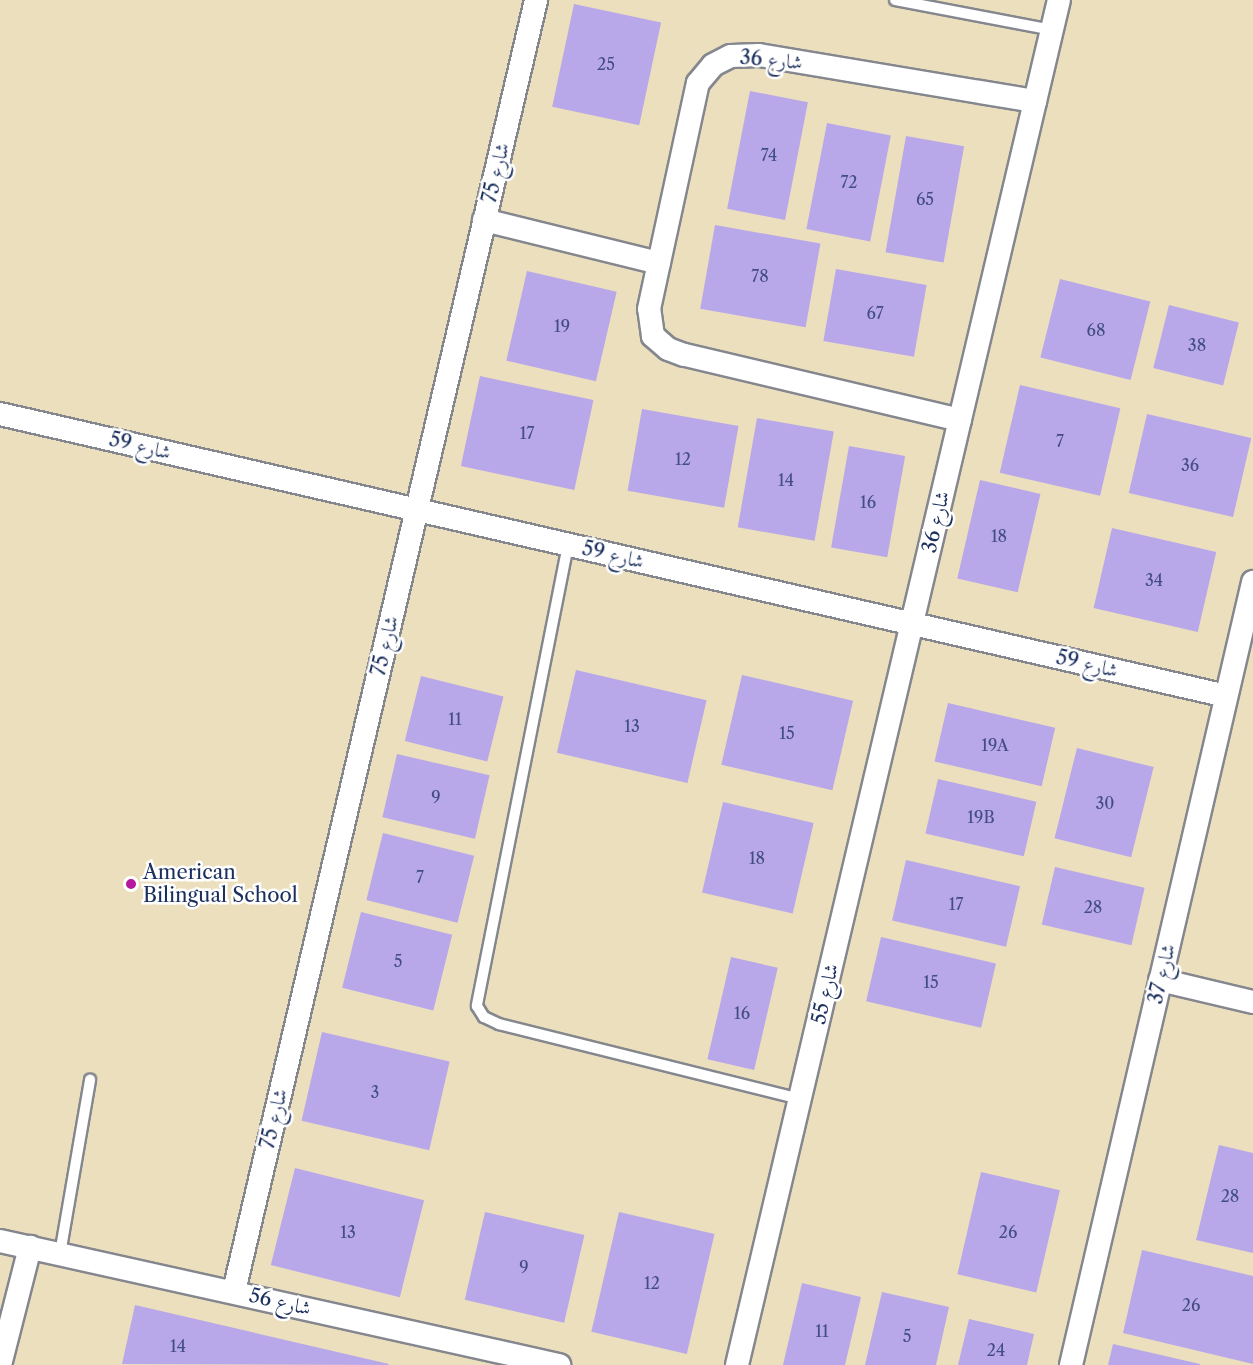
<!DOCTYPE html>
<html>
<head>
<meta charset="utf-8">
<style>
	body { margin:0 }
	#map { position:relative; width:1253px; height:1365px; overflow:hidden; background:#ecdfbd; font-family:"Libre Caslon Text",Amiri,serif }
	div>[style] { position:absolute }
	[style*='--x'] { left:calc(var(--x)*1px); top:calc(var(--y)*1px); width:calc(var(--w)*1px); rotate:calc(var(--a)*1deg) }
	.building>* { inset:0; background:#b8a8e9; transform-origin:0 0 }
	.roads { filter:drop-shadow(2px 0 #84878e) drop-shadow(-2px 0 #84878e) drop-shadow(0 2px #84878e) drop-shadow(0 -2px #84878e) }
	.lane>* { height:10px; margin:-5px; padding:0 5px; transform-origin:5px; border-radius:5px; background:#fff }
	.street>* { height:22px; margin:-11px; padding:0 11px; transform-origin:11px; border-radius:11px; background:#fff }
	.dots>* { width:16px; height:16px; translate:-50% -50%; box-sizing:border-box; border:3px solid #fff; border-radius:50% }
	span { translate:-50% -50%; white-space:nowrap; text-align:center; line-height:1.15; -webkit-text-stroke:5px #fff; paint-order:stroke }
	.number-label { font-size:16px; color:#424d81 }
	.number-label span { -webkit-text-stroke-width:0 }
	.street-label { font-size:20px; color:#1b2f5e }
	.poi-label { font-size:20px; color:#1b2f5e }
	.left { translate:0 -50%; text-align:left }
</style>
</head>
<body>
<div id="map">
	<div class="building">
		<div style="left:574px;top:4px;width:89px;height:105px;rotate:12deg"></div>
		<div style="left:750px;top:91px;width:59px;height:120px;rotate:11deg"></div>
		<div style="left:827px;top:123px;width:65px;height:108px;rotate:11deg"></div>
		<div style="left:906px;top:136px;width:59px;height:118px;rotate:10deg"></div>
		<div style="left:715px;top:225px;width:107px;height:85px;rotate:10deg"></div>
		<div style="left:836px;top:269px;width:92px;height:73px;rotate:10deg"></div>
		<div style="left:527px;top:271px;width:92px;height:92px;rotate:13deg"></div>
		<div style="left:1060px;top:279px;width:93px;height:81px;rotate:14deg"></div>
		<div style="left:1169px;top:305px;width:72px;height:65px;rotate:14deg"></div>
		<div style="left:480px;top:376px;width:116px;height:92px;rotate:12deg"></div>
		<div style="left:1020px;top:385px;width:103px;height:90px;rotate:13deg"></div>
		<div style="left:642px;top:409px;width:98px;height:83px;rotate:10deg"></div>
		<div style="left:1147px;top:414px;width:107px;height:81px;rotate:13deg"></div>
		<div style="left:757px;top:418px;width:78px;height:111px;rotate:10deg"></div>
		<div style="left:849px;top:446px;width:57px;height:103px;rotate:10deg"></div>
		<div style="left:980px;top:480px;width:62px;height:101px;rotate:13deg"></div>
		<div style="left:1112px;top:528px;width:107px;height:82px;rotate:13deg"></div>
		<div style="left:576px;top:670px;width:134px;height:85px;rotate:13deg"></div>
		<div style="left:742px;top:675px;width:114px;height:92px;rotate:13deg"></div>
		<div style="left:421px;top:676px;width:85px;height:67px;rotate:14deg"></div>
		<div style="left:948px;top:703px;width:110px;height:60px;rotate:13deg"></div>
		<div style="left:1077px;top:748px;width:79px;height:93px;rotate:14deg"></div>
		<div style="left:397px;top:754px;width:95px;height:65px;rotate:13deg"></div>
		<div style="left:938px;top:779px;width:101px;height:56px;rotate:13deg"></div>
		<div style="left:723px;top:802px;width:93px;height:93px;rotate:13deg"></div>
		<div style="left:383px;top:833px;width:94px;height:69px;rotate:14deg"></div>
		<div style="left:906px;top:860px;width:117px;height:62px;rotate:13deg"></div>
		<div style="left:1055px;top:867px;width:92px;height:59px;rotate:13deg"></div>
		<div style="left:361px;top:912px;width:94px;height:78px;rotate:14deg"></div>
		<div style="left:881px;top:937px;width:118px;height:66px;rotate:13deg"></div>
		<div style="left:731px;top:957px;width:48px;height:105px;rotate:13deg"></div>
		<div style="left:322px;top:1032px;width:131px;height:91px;rotate:13deg"></div>
		<div style="clip-path:polygon(1219px 1145px,1253px 1153px,1253px 1253px,1196px 1240px)"></div>
		<div style="left:295px;top:1168px;width:133px;height:100px;rotate:14deg"></div>
		<div style="left:981px;top:1172px;width:81px;height:105px;rotate:13deg"></div>
		<div style="left:485px;top:1212px;width:102px;height:90px;rotate:13deg"></div>
		<div style="left:619px;top:1212px;width:98px;height:123px;rotate:13deg"></div>
		<div style="clip-path:polygon(1142px 1250px,1253px 1276px,1253px 1364px,1123px 1333px)"></div>
		<div style="clip-path:polygon(802px 1283px,861px 1297px,845px 1365px,783px 1365px)"></div>
		<div style="clip-path:polygon(882px 1292px,949px 1307px,936px 1365px,865px 1365px)"></div>
		<div style="clip-path:polygon(135px 1305px,389px 1364px,388px 1365px,122px 1364px)"></div>
		<div style="clip-path:polygon(969px 1319px,1034px 1334px,1027px 1365px,958px 1365px)"></div>
		<div style="clip-path:polygon(1113px 1344px,1200px 1364px,1200px 1365px,1108px 1365px)"></div>
	</div>
	<div class="roads">
		<div class="lane">
			<div style="--x:895;--y:0;--w:160;--a:10.8"></div>
			<div style="--x:568;--y:545;--w:470;--a:101.2"></div>
			<div style="--x:477;--y:1006;--w:13;--a:58"></div>
			<div style="--x:484;--y:1017;--w:17;--a:25"></div>
			<div style="--x:499;--y:1024;--w:310;--a:14"></div>
			<div style="--x:60;--y:1254;--w:177;--a:-80.2"></div>
		</div>
		<div class="street">
			<div style="--x:484;--y:220;--w:180;--a:13.8"></div>
			<div style="--x:0;--y:414;--w:1258;--a:12.95"></div>
			<div style="--x:960;--y:420;--w:284;--a:-166.7"></div>
			<div style="--x:684;--y:355;--w:17;--a:-159"></div>
			<div style="--x:668;--y:349;--w:20;--a:-139"></div>
			<div style="--x:653;--y:336;--w:27;--a:-98"></div>
			<div style="--x:649;--y:309;--w:231;--a:-77.8"></div>
			<div style="--x:698;--y:83;--w:23;--a:-50"></div>
			<div style="--x:713;--y:65;--w:20;--a:-27"></div>
			<div style="--x:731;--y:56;--w:28;--a:-2"></div>
			<div style="--x:759;--y:55;--w:280;--a:9.5"></div>
			<div style="--x:1160;--y:980;--w:96;--a:13.3"></div>
			<div style="--x:0;--y:1241;--w:573;--a:12.51"></div>
			<div style="--x:234;--y:1291;--w:1326;--a:-76.83"></div>
			<div style="--x:0;--y:1365;--w:122;--a:-75.7"></div>
			<div style="--x:737;--y:1365;--w:1402;--a:-76.73"></div>
			<div style="--x:1071;--y:1365;--w:804;--a:-76.91"></div>
		</div>
	</div>
	<div class="dots">
		<div style="left:131px;top:884px;background:#b5179e"></div>
	</div>
	<div class="number-label">
		<span style="left:606px;top:64px">25</span>
		<span style="left:769px;top:155px">74</span>
		<span style="left:849px;top:182px">72</span>
		<span style="left:925px;top:199px">65</span>
		<span style="left:760px;top:276px">78</span>
		<span style="left:875px;top:313px">67</span>
		<span style="left:562px;top:326px">19</span>
		<span style="left:1096px;top:330px">68</span>
		<span style="left:1197px;top:345px">38</span>
		<span style="left:527px;top:433px">17</span>
		<span style="left:1060px;top:441px">7</span>
		<span style="left:683px;top:459px">12</span>
		<span style="left:1190px;top:465px">36</span>
		<span style="left:786px;top:480px">14</span>
		<span style="left:868px;top:502px">16</span>
		<span style="left:999px;top:536px">18</span>
		<span style="left:1154px;top:580px">34</span>
		<span style="left:455px;top:719px">11</span>
		<span style="left:632px;top:726px">13</span>
		<span style="left:787px;top:733px">15</span>
		<span style="left:995px;top:745px">19A</span>
		<span style="left:436px;top:797px">9</span>
		<span style="left:1105px;top:803px">30</span>
		<span style="left:981px;top:817px">19B</span>
		<span style="left:757px;top:858px">18</span>
		<span style="left:420px;top:877px">7</span>
		<span style="left:956px;top:904px">17</span>
		<span style="left:1093px;top:907px">28</span>
		<span style="left:398px;top:961px">5</span>
		<span style="left:931px;top:982px">15</span>
		<span style="left:742px;top:1013px">16</span>
		<span style="left:375px;top:1092px">3</span>
		<span style="left:1230px;top:1196px">28</span>
		<span style="left:348px;top:1232px">13</span>
		<span style="left:1008px;top:1232px">26</span>
		<span style="left:524px;top:1267px">9</span>
		<span style="left:652px;top:1283px">12</span>
		<span style="left:1191px;top:1305px">26</span>
		<span style="left:822px;top:1331px">11</span>
		<span style="left:907px;top:1336px">5</span>
		<span style="left:178px;top:1346px">14</span>
		<span style="left:996px;top:1350px">24</span>
	</div>
	<div class="street-label">
		<span style="left:771px;top:60px;rotate:5deg">شارع 36</span>
		<span style="left:496px;top:173px;rotate:-77deg">شارع 75</span>
		<span style="left:140px;top:446px;rotate:13deg">شارع 59</span>
		<span style="left:936px;top:522px;rotate:-77deg">شارع 36</span>
		<span style="left:613px;top:555px;rotate:13deg">شارع 59</span>
		<span style="left:385px;top:646px;rotate:-77deg">شارع 75</span>
		<span style="left:1087px;top:664px;rotate:13deg">شارع 59</span>
		<span style="left:1162px;top:974px;rotate:-77deg">شارع 37</span>
		<span style="left:825px;top:994px;rotate:-77deg">شارع 55</span>
		<span style="left:274px;top:1119px;rotate:-77deg">شارع 75</span>
		<span style="left:280px;top:1302px;rotate:13deg">شارع 56</span>
	</div>
	<div class="poi-label">
		<span class="left" style="left:143px;top:884px">American<br>Bilingual School</span>
	</div>
</div>
</body>
</html>
